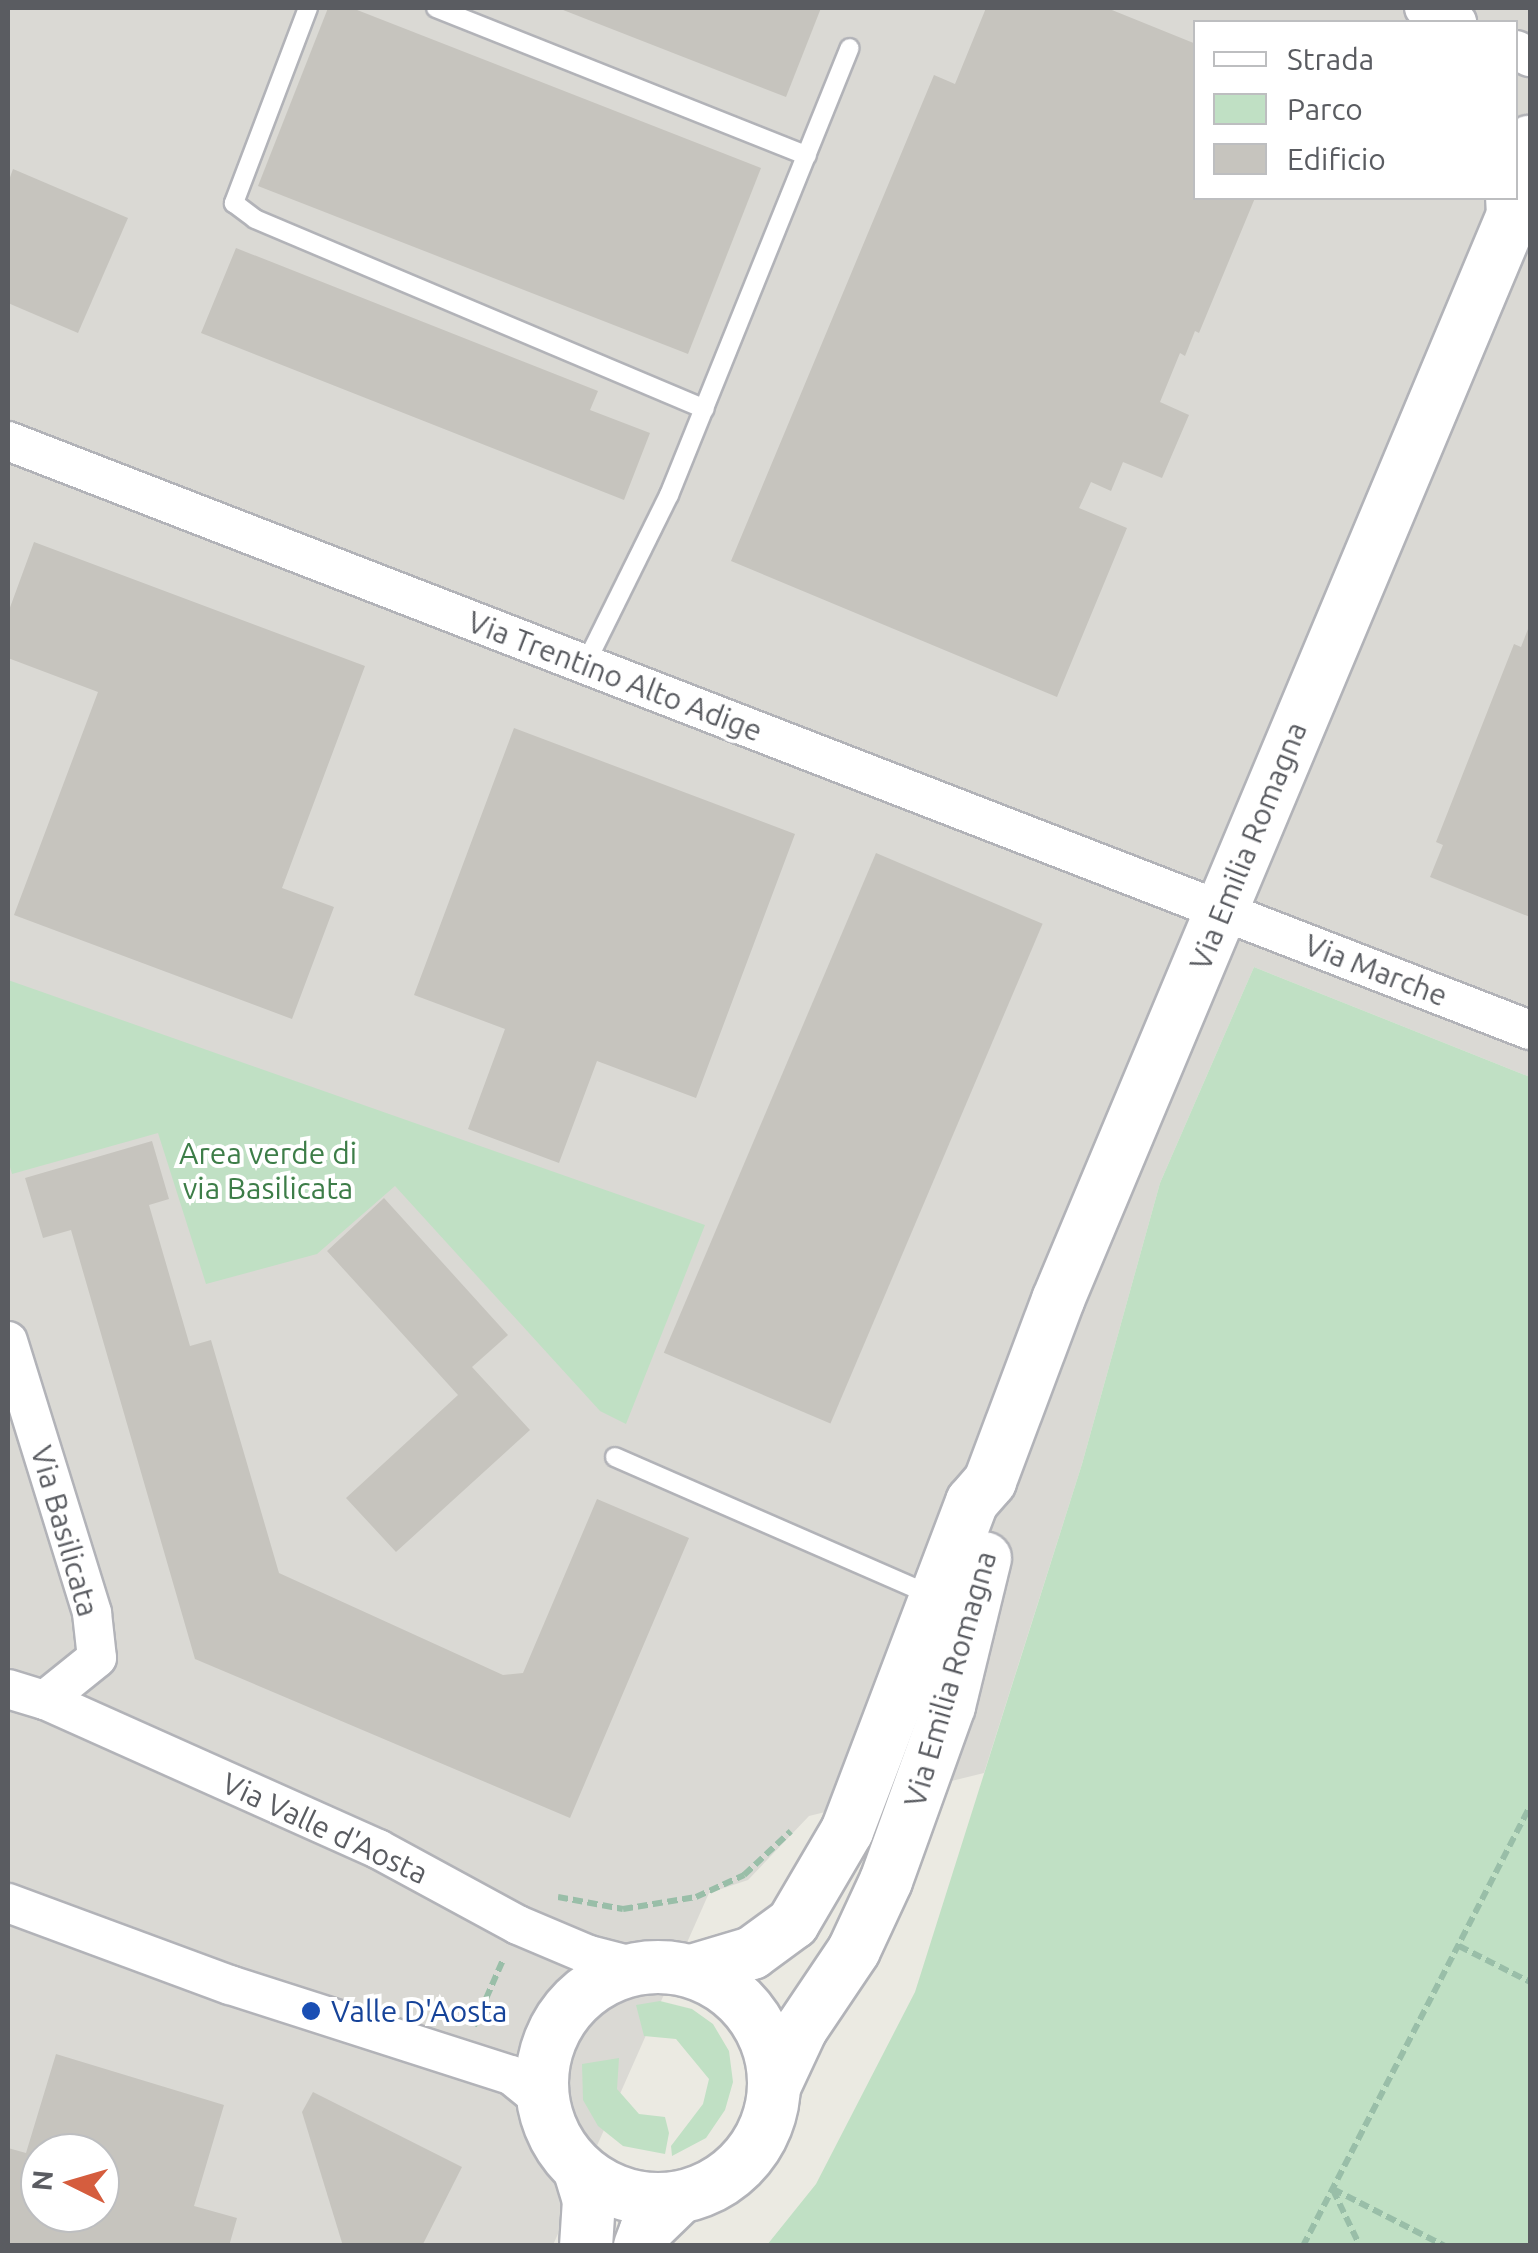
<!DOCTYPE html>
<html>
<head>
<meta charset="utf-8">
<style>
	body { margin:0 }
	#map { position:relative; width:1538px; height:2253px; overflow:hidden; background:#ebeae2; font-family:Ubuntu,sans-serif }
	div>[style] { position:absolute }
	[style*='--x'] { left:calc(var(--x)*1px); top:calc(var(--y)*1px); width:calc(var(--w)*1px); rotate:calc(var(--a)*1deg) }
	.industrial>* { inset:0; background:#dad9d4 }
	.green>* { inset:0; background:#c0e0c4 }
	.building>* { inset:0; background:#c6c4be; transform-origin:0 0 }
	.path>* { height:6px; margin-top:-3px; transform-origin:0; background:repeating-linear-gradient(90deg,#99bea8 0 10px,transparent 0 15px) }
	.roads { filter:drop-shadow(2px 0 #b2b3b8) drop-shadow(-2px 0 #b2b3b8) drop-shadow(0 2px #b2b3b8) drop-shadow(0 -2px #b2b3b8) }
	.lane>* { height:18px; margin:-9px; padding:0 9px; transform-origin:9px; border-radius:9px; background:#fff }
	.street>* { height:38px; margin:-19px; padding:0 19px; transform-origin:19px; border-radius:19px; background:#fff }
	.secondary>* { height:52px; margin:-26px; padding:0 26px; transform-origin:26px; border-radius:26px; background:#fff }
	.secondary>.ring { margin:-26px; padding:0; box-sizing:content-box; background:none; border:52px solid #fff; border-radius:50% }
	.dots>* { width:28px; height:28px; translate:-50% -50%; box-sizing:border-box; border:5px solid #fff; border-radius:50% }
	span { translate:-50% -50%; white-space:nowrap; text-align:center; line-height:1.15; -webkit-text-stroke:8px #fff; paint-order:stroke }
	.street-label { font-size:30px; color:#5a5c61 }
	.park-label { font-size:30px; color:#3d7d48 }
	.transit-label { font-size:30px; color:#164399 }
	.left { translate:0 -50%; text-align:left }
	.frame { position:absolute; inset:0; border:10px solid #5a5c61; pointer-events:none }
	.legend { position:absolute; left:1193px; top:20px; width:325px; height:180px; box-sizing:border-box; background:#fff; border:2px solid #bdbec0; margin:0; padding:12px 18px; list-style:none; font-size:30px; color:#5a5c61 }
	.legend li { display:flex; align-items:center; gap:20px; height:50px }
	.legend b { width:50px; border:2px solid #bdbec0 }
	.north { position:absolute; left:20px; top:2133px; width:100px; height:100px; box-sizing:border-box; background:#fff; border:2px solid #bdbec0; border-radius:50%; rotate:275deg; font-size:28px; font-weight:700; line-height:40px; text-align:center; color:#5a5c61 }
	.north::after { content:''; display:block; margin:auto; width:35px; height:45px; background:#d55d3e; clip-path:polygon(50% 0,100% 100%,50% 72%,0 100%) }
</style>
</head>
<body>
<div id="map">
	<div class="industrial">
		<div style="clip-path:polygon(evenodd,8px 8px,1530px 8px,1530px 1077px,1254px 967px,1160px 1183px,1082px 1464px,984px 1773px,809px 1816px,748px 1880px,709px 1893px,553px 2245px,8px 2246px,8px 8px,1196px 22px,1516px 22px,1516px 198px,1196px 198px,1196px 22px,8px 8px,40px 2153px,100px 2153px,100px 2213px,40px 2213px,40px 2153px)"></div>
	</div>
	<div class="green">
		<div style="clip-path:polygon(1254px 967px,1530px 1077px,1530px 2245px,767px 2245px,816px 2184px,915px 1992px,1082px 1464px,1160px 1183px)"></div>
		<div style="clip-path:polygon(8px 980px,705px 1225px,626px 1424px,600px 1411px,395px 1186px,317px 1254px,206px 1284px,158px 1133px,12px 1174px,8px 1160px)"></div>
		<div style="clip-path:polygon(660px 2001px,692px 2009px,713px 2024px,729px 2051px,733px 2082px,725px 2110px,706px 2138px,672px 2156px,671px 2146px,703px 2104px,709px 2079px,676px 2039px,644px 2036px,636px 2005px)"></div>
		<div style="clip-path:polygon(619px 2058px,617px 2089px,639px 2114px,665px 2117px,669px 2133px,665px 2154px,623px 2146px,598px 2126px,583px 2100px,582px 2064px)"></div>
	</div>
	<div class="building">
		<div style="clip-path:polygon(328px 8px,352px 8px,761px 168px,688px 354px,258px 186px)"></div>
		<div style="clip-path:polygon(558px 8px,821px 8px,786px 97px)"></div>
		<div style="clip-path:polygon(986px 8px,1107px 8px,1196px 44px,1196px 198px,1255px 198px,1199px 333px,1195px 331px,1185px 356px,1180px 353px,1160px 402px,1189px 415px,1162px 478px,1123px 462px,1111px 491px,1091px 482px,1079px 508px,1127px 528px,1057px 697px,731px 561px,934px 75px,955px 84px)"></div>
		<div style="clip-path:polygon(13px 169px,128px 218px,78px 333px,8px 303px,8px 183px)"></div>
		<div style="clip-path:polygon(236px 248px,598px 391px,590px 410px,650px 433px,624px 500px,201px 333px)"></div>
		<div style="clip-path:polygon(34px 542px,365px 666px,282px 888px,334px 907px,292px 1019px,14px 915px,98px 692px,8px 658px,8px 613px)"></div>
		<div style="clip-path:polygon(1530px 624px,1530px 917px,1430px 877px,1443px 845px,1436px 842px,1514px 644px,1521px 647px)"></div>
		<div style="clip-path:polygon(514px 728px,795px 834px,696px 1098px,597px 1061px,559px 1163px,468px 1129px,505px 1029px,414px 995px)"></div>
		<div style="left:876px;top:853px;width:181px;height:543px;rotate:23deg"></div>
		<div style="clip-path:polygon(152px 1141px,169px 1199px,149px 1205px,190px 1346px,211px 1340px,279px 1573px,503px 1675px,523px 1673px,597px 1499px,689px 1538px,570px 1818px,195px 1659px,71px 1230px,43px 1238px,25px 1178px)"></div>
		<div style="clip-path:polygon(384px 1198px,508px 1335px,472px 1367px,530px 1430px,396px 1552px,346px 1498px,458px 1395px,327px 1251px)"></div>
		<div style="clip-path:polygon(evenodd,56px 2054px,224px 2105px,194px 2206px,237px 2218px,229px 2246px,8px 2246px,8px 2148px,26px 2153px,56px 2054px,40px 2153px,100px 2153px,100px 2213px,40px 2213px,40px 2153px)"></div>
		<div style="clip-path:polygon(313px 2092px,462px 2167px,422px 2246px,343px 2246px,302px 2112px)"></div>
	</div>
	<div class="path">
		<div style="--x:558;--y:1897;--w:66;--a:10.5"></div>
		<div style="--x:623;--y:1909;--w:74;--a:-9.3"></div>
		<div style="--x:696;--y:1897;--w:53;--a:-24.6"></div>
		<div style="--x:744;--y:1875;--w:64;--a:-43.1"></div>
		<div style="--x:1459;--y:1946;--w:80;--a:26.9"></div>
		<div style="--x:474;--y:2026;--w:72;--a:-66.3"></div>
		<div style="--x:1333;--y:2189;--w:126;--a:27"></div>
		<div style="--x:1333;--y:2190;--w:62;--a:64.3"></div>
		<div style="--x:1303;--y:2246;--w:494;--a:-62.7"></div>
	</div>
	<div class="roads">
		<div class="lane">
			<div style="--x:308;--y:8;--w:209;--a:110.8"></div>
			<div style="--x:234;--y:203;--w:26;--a:37"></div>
			<div style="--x:255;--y:219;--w:488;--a:22.9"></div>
			<div style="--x:436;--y:8;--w:399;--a:21.7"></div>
			<div style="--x:585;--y:665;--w:190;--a:-63.7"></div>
			<div style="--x:669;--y:495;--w:482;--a:-68"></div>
			<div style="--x:615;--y:1457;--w:345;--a:23.6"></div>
		</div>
		<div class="street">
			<div style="--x:1424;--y:8;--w:36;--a:23"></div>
			<div style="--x:1516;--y:50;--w:16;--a:27"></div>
			<div style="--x:8;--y:441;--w:1632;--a:21.16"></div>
			<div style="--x:8;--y:1341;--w:285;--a:72.8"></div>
			<div style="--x:92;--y:1613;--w:45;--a:83.7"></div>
			<div style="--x:97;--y:1658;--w:67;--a:141.1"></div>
			<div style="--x:8;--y:1689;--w:39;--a:17"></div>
			<div style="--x:45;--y:1700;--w:365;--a:24.1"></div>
			<div style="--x:378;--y:1849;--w:159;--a:28.5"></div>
			<div style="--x:518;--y:1925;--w:77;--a:22.9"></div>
			<div style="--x:589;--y:1955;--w:53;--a:14.3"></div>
			<div style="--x:8;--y:1903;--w:237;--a:20.3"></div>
			<div style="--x:230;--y:1985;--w:295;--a:17.8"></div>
			<div style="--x:511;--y:2075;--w:40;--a:39"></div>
		</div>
		<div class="secondary">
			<div style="--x:1516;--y:176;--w:37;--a:-68"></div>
			<div class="ring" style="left:542px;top:1967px;width:180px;height:180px"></div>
			<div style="--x:692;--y:1971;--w:63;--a:-16.7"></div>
			<div style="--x:752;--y:1953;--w:51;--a:-36.2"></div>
			<div style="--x:793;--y:1923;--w:107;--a:-59.6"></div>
			<div style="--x:847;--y:1831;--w:352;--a:-69.2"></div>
			<div style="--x:972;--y:1502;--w:28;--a:-49"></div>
			<div style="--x:990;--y:1481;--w:193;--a:-69.4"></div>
			<div style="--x:1058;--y:1300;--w:1177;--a:-67.25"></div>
			<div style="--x:1513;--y:215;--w:17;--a:-93"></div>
			<div style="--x:774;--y:2087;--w:64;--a:-65"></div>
			<div style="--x:801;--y:2029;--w:95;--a:-56.1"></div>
			<div style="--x:854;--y:1950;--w:76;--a:-65.1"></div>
			<div style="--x:886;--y:1881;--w:186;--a:-70.2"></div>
			<div style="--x:949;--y:1706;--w:152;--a:-76.3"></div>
			<div style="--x:580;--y:2171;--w:30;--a:73"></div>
			<div style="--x:589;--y:2200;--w:46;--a:93.7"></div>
			<div style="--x:640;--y:2246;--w:17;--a:-69"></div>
			<div style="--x:646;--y:2230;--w:46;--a:-44.1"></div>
		</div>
	</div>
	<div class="dots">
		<div style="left:311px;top:2011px;background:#1a4fb4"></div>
	</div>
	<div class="street-label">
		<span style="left:615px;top:676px;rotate:21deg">Via Trentino Alto Adige</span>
		<span style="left:1248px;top:846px;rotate:-68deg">Via Emilia Romagna</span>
		<span style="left:1376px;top:970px;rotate:21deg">Via Marche</span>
		<span style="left:65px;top:1531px;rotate:74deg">Via Basilicata</span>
		<span style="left:950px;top:1679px;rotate:-74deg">Via Emilia Romagna</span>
		<span style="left:325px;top:1828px;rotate:25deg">Via Valle d'Aosta</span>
	</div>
	<div class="park-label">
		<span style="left:268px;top:1170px">Area verde di<br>via Basilicata</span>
	</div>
	<div class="transit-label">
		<span class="left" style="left:331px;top:2011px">Valle D'Aosta</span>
	</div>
	<div class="frame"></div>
	<ul class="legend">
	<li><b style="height:12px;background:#fff"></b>Strada</li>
	<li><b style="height:28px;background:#c0e0c4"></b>Parco</li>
	<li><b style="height:28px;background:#c6c4be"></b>Edificio</li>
	</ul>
	<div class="north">N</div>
</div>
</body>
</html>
